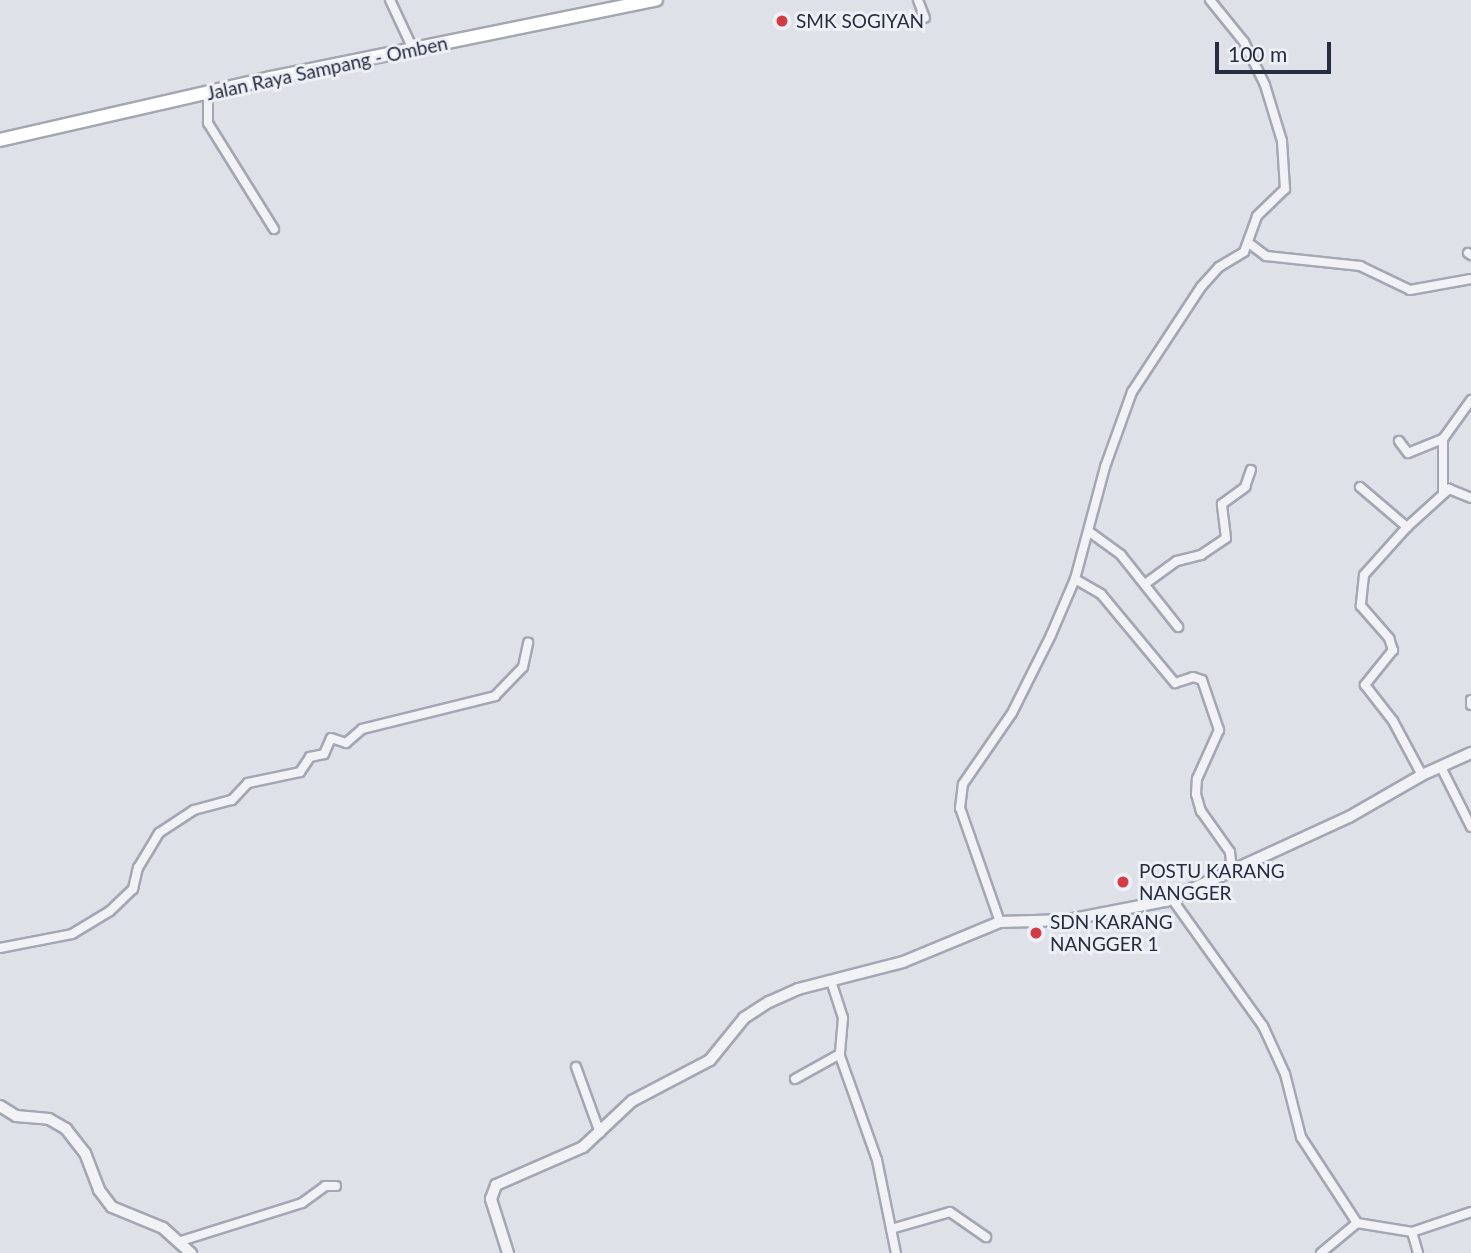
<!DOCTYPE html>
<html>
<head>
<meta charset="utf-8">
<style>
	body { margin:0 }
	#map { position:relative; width:1471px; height:1253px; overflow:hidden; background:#dee1e8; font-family:Lato,sans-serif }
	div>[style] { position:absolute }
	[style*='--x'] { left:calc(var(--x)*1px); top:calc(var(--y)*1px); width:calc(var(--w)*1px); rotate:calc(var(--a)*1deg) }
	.roads { filter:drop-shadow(2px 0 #a3a7b2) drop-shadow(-2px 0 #a3a7b2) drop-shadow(0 2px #a3a7b2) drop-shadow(0 -2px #a3a7b2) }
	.minor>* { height:8px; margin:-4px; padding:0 4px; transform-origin:4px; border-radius:4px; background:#f1f2f6 }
	.tertiary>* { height:10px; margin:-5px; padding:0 5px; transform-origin:5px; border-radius:5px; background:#f1f2f6 }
	.primary>* { height:12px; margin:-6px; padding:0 6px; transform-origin:6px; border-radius:6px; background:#fff }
	.dots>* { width:19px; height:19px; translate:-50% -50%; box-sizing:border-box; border:4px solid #edf0f6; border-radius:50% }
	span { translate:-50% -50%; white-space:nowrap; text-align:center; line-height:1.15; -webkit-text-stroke:6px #edf0f6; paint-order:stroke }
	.poi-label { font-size:19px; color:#262d40 }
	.left { translate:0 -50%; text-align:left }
	.street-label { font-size:19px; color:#262d40 }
	.scale { position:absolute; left:1215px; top:42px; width:116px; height:32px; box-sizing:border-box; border:4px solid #262d40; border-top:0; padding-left:9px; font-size:21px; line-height:24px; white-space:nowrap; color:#262d40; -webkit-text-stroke:5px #edf0f6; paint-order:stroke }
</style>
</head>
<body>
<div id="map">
	<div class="roads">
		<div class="minor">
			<div style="--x:390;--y:0;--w:54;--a:64.9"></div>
			<div style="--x:918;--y:0;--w:19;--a:69"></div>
			<div style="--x:208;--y:92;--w:31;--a:90"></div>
			<div style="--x:208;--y:123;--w:125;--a:58.1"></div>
			<div style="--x:1250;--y:244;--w:20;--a:37"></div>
			<div style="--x:1266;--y:256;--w:95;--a:6.1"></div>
			<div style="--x:1360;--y:266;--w:55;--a:25.6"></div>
			<div style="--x:1410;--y:290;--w:62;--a:-10.2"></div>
			<div style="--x:1468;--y:253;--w:4;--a:34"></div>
			<div style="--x:1399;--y:441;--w:15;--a:53"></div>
			<div style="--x:1408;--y:453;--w:38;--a:-22"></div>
			<div style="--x:1360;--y:487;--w:62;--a:40.4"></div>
			<div style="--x:1407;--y:527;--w:64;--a:131.9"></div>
			<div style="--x:1364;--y:575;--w:31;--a:96"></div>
			<div style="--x:1361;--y:606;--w:43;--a:48.8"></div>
			<div style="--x:1389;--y:638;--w:13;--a:72"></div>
			<div style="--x:1393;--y:650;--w:45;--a:128.7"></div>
			<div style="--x:1365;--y:685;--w:46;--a:52.1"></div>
			<div style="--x:1393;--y:721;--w:61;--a:61.8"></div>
			<div style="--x:1443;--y:492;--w:53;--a:-90"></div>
			<div style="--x:1443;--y:439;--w:48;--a:-54.3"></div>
			<div style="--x:1407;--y:527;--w:57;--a:-42.1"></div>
			<div style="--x:1449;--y:489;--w:24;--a:22"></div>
			<div style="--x:1091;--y:533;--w:37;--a:36"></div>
			<div style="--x:1121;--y:555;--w:92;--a:51.6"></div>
			<div style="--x:1075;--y:579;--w:30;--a:30"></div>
			<div style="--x:1101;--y:594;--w:116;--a:50.3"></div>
			<div style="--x:1175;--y:683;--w:19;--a:-18"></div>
			<div style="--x:1193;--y:677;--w:9;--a:18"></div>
			<div style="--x:1202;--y:680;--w:53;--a:71.2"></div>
			<div style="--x:1219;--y:730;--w:54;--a:114.2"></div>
			<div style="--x:1197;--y:779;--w:15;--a:94"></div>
			<div style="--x:1196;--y:794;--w:18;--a:74"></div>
			<div style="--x:1201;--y:811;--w:50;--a:54.7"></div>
			<div style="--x:1230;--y:852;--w:10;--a:84"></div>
			<div style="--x:1231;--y:862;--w:12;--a:121"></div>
			<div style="--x:1145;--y:584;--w:39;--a:-36"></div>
			<div style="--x:1177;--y:561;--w:25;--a:-14"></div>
			<div style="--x:1201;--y:555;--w:30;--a:-34"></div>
			<div style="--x:1226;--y:538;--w:34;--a:-97"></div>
			<div style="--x:1222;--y:504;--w:29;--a:-36"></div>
			<div style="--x:1245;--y:487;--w:18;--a:-71"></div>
			<div style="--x:1471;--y:700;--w:5;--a:90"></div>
			<div style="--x:1441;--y:767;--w:67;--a:63.4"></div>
			<div style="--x:1172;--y:899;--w:156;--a:54.4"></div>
			<div style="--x:1263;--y:1026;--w:53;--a:65.4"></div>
			<div style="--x:1285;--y:1074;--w:65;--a:75.7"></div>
			<div style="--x:1301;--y:1137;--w:103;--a:56.9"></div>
			<div style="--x:1000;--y:922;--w:121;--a:-109.3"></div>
			<div style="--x:960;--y:808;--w:24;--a:-83"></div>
			<div style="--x:963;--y:784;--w:86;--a:-55.4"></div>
			<div style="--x:1012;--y:713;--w:87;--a:-63.4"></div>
			<div style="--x:1051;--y:635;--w:61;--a:-66.8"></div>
			<div style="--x:1075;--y:579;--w:116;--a:-75"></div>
			<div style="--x:1105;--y:467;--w:80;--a:-70.2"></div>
			<div style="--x:1132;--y:392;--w:126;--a:-56.7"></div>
			<div style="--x:1201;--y:287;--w:27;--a:-48"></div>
			<div style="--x:1219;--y:267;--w:29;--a:-31"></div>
			<div style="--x:1244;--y:252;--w:38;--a:-70"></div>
			<div style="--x:1257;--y:216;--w:39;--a:-44"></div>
			<div style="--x:1285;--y:189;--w:48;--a:-93.6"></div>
			<div style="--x:1282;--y:141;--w:59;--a:-106.9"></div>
			<div style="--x:1265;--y:85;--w:48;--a:-116"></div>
			<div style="--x:1244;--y:42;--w:54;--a:-129"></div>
			<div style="--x:0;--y:948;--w:73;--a:-11"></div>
			<div style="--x:72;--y:934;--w:44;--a:-31.2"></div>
			<div style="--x:110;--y:911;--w:32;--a:-44"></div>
			<div style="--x:133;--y:889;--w:22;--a:-77"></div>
			<div style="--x:138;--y:868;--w:41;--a:-59"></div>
			<div style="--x:159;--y:833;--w:42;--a:-33.3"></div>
			<div style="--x:194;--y:810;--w:39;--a:-15"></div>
			<div style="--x:232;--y:800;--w:23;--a:-47"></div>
			<div style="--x:248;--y:783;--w:53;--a:-11.9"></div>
			<div style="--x:300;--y:772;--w:18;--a:-56"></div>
			<div style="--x:310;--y:757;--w:14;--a:-12"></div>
			<div style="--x:324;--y:754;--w:17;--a:-66"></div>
			<div style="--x:331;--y:738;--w:16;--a:18"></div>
			<div style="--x:346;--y:743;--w:21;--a:-41"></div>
			<div style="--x:362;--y:729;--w:137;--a:-13.9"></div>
			<div style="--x:495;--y:696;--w:40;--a:-46"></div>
			<div style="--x:523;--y:667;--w:25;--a:-78"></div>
			<div style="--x:831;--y:981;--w:39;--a:72"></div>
			<div style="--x:843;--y:1018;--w:38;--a:95"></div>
			<div style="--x:840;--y:1056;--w:110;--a:70.4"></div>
			<div style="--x:877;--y:1160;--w:95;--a:78.5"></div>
			<div style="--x:576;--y:1067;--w:70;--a:70"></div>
			<div style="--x:795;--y:1079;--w:51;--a:-29.1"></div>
			<div style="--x:891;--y:1229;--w:61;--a:-16.1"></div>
			<div style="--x:950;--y:1212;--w:44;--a:34.8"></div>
			<div style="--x:1412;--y:1232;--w:22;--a:74"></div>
			<div style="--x:181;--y:1241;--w:127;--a:-17.4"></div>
			<div style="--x:302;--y:1203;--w:29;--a:-36"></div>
			<div style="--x:325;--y:1186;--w:11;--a:0"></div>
			<div style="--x:1321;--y:1253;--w:47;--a:-39.8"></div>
			<div style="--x:1357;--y:1223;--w:56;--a:9.3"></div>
			<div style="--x:1412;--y:1232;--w:62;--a:-18.7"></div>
		</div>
		<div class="tertiary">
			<div style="--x:0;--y:1106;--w:19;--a:32"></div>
			<div style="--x:16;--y:1116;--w:33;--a:5"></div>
			<div style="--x:49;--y:1119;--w:20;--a:30"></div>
			<div style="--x:66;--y:1129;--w:31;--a:52"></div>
			<div style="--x:85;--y:1153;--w:40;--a:69"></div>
			<div style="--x:99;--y:1190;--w:21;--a:53"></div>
			<div style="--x:112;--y:1207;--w:55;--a:22.4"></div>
			<div style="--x:163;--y:1228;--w:38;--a:42"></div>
			<div style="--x:508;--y:1253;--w:57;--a:-107.5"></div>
			<div style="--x:491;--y:1199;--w:15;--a:-70"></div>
			<div style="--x:496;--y:1185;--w:95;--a:-23.6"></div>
			<div style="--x:583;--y:1147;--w:67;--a:-43.2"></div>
			<div style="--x:632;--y:1101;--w:88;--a:-27.7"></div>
			<div style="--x:710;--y:1060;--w:54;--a:-51"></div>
			<div style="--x:744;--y:1018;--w:30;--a:-33"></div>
			<div style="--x:769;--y:1002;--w:32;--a:-24"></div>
			<div style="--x:798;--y:989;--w:108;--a:-14.4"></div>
			<div style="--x:903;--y:962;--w:105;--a:-22.4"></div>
			<div style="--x:1000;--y:922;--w:68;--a:-1.7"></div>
			<div style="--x:1068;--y:920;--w:100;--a:-11"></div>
			<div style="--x:1166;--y:901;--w:201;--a:-24.7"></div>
			<div style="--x:1349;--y:817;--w:84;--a:-29.9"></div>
			<div style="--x:1422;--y:775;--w:54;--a:-24.2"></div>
		</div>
		<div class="primary">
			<div style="--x:0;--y:140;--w:278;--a:-12.9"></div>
			<div style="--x:271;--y:78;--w:393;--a:-11.5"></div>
		</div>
	</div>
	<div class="dots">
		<div style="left:782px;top:21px;background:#d43c43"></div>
		<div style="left:1123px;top:882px;background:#d43c43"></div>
		<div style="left:1036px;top:933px;background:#d43c43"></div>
	</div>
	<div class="poi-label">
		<span class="left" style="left:796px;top:21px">SMK SOGIYAN</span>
		<span class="left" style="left:1139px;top:882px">POSTU KARANG<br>NANGGER</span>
		<span class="left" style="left:1050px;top:933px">SDN KARANG<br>NANGGER 1</span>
	</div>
	<div class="street-label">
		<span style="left:327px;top:68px;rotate:-12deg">Jalan Raya Sampang - Omben</span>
	</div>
	<div class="scale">100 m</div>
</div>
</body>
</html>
